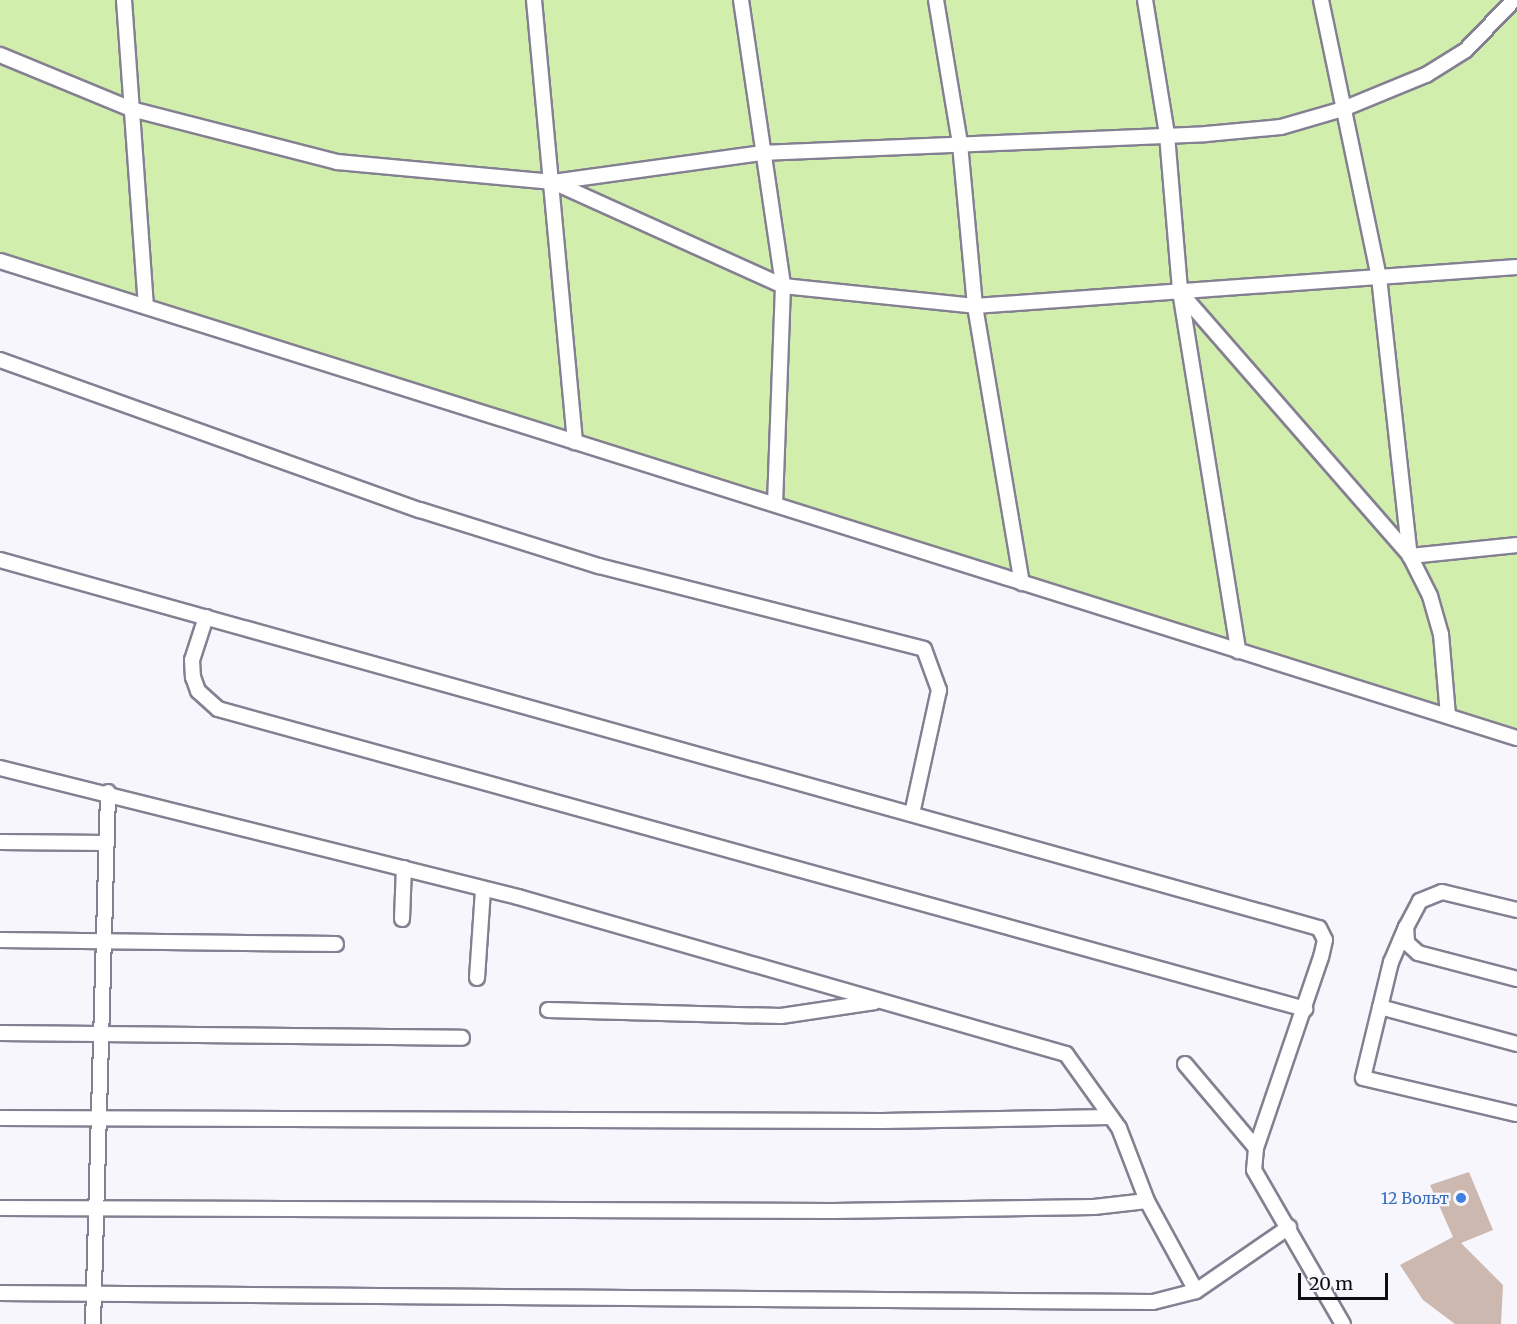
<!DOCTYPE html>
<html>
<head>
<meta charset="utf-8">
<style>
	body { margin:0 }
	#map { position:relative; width:1517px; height:1324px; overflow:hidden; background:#f7f6fd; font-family:Merriweather,serif }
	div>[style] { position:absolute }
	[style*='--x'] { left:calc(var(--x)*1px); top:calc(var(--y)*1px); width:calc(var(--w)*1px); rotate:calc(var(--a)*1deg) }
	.green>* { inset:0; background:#d2eead }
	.building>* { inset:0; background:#cdb8b0 }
	.roads { filter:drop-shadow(2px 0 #848092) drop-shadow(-2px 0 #848092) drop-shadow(0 2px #848092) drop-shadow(0 -2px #848092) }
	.service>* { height:14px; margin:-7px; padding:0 7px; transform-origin:7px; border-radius:7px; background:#fff }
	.dots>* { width:16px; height:16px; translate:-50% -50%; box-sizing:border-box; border:3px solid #f7f6fd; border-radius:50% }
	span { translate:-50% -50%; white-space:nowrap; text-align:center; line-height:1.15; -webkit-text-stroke:4.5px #f7f6fd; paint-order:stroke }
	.shop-label { font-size:16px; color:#366cbe }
	.right { translate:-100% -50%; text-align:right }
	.scale { position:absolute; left:1298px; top:1273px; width:90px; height:27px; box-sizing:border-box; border:3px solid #0e0d13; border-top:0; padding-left:8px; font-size:18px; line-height:21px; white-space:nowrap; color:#0e0d13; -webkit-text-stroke:4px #f7f6fd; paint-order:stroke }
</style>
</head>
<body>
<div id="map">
	<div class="green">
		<div style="clip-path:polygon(0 0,1517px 0,1517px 728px,0 270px)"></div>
	</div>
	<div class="building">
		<div style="clip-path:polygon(1469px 1172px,1493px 1230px,1461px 1243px,1503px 1285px,1501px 1324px,1455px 1324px,1423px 1300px,1400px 1265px,1453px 1237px,1430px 1185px)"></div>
	</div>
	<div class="roads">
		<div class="service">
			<div style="--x:124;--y:0;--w:307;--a:85.9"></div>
			<div style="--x:534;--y:0;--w:444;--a:84.7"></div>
			<div style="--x:741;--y:0;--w:289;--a:81.6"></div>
			<div style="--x:783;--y:286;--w:218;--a:92.1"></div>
			<div style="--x:936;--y:0;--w:146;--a:80.5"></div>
			<div style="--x:960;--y:144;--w:163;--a:84.7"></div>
			<div style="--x:975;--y:306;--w:281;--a:80.4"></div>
			<div style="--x:1145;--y:0;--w:137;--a:80.7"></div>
			<div style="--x:1167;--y:135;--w:157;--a:85.2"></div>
			<div style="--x:1180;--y:291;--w:365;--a:80.8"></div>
			<div style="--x:1321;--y:0;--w:283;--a:78.2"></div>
			<div style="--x:1379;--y:277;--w:281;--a:83.7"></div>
			<div style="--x:1410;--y:556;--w:108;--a:-5.9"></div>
			<div style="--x:0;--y:55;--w:142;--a:22.4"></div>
			<div style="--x:131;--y:109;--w:213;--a:14.4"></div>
			<div style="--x:337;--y:162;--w:217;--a:5.3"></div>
			<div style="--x:553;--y:182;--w:210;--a:-7.9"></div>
			<div style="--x:761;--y:153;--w:445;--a:-2.4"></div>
			<div style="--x:1206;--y:134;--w:75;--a:-5.3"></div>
			<div style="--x:1281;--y:127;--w:65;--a:-16.2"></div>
			<div style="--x:1343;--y:109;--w:90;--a:-22.3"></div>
			<div style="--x:1426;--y:75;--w:47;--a:-32"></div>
			<div style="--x:1466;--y:50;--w:69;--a:-46.2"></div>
			<div style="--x:553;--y:182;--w:252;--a:24.3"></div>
			<div style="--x:783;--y:286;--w:193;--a:5.9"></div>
			<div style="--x:975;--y:306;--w:543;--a:-4.12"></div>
			<div style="--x:0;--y:261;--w:1590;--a:17.46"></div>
			<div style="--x:1180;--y:292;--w:350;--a:48.9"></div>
			<div style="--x:1410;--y:556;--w:45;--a:63.4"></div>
			<div style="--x:1430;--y:596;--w:40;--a:74"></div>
			<div style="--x:1441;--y:634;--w:82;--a:85.1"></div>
			<div style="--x:0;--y:360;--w:446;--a:19.7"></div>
			<div style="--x:420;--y:510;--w:188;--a:17.4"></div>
			<div style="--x:599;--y:566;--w:335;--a:14.3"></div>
			<div style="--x:924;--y:649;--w:44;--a:69.9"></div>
			<div style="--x:939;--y:690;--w:127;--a:102.3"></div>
			<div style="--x:0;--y:560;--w:1369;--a:15.59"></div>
			<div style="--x:1319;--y:928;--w:13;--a:63"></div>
			<div style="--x:1325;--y:940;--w:17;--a:103"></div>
			<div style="--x:1321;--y:957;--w:202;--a:108.8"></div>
			<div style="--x:1256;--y:1148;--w:22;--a:95"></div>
			<div style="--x:1254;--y:1170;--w:178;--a:60"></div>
			<div style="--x:206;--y:617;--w:45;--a:108"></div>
			<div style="--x:192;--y:660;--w:17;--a:87"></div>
			<div style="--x:193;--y:677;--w:15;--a:70"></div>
			<div style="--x:198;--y:691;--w:27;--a:42"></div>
			<div style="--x:218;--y:709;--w:1128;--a:15.43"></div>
			<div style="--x:0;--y:768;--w:534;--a:13.98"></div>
			<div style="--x:518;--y:897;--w:570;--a:15.99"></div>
			<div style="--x:1066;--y:1054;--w:91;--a:54.4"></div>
			<div style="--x:1119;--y:1128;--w:78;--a:69"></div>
			<div style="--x:1147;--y:1201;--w:102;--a:61.4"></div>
			<div style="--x:0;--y:842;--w:107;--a:0.5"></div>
			<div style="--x:1517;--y:910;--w:77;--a:-166.5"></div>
			<div style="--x:1442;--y:892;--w:24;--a:158"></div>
			<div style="--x:1420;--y:901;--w:30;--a:118"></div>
			<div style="--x:1406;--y:927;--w:16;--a:86"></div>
			<div style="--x:1407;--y:943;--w:15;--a:42"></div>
			<div style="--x:1418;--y:953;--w:102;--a:14.7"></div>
			<div style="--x:402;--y:919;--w:51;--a:-87.8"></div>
			<div style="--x:1406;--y:927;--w:38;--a:113"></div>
			<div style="--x:1391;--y:962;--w:119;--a:103.6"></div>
			<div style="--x:1363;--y:1078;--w:158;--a:13.2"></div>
			<div style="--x:0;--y:940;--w:336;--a:0.7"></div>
			<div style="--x:477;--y:978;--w:89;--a:-86.1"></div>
			<div style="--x:1380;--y:1007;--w:142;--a:15.1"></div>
			<div style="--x:548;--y:1010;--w:233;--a:1.5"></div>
			<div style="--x:781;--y:1016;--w:95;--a:-8.5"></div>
			<div style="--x:0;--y:1033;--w:462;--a:0.6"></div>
			<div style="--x:1185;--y:1064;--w:110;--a:49.8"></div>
			<div style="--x:0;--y:1118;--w:882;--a:0.19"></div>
			<div style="--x:882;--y:1121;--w:228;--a:-1"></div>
			<div style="--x:0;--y:1208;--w:833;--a:0.21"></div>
			<div style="--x:833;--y:1211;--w:261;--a:-0.9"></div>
			<div style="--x:1094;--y:1207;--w:53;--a:-6.5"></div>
			<div style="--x:0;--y:1293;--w:1153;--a:0.45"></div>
			<div style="--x:1153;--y:1302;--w:44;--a:-14.3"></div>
			<div style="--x:1196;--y:1291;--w:113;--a:-34.5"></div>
			<div style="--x:93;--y:1324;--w:532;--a:-88.38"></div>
		</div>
	</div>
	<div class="dots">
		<div style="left:1461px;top:1198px;background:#3f7fe0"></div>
	</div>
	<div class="shop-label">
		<span class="right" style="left:1449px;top:1198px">12 Вольт</span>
	</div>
	<div class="scale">20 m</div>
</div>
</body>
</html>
